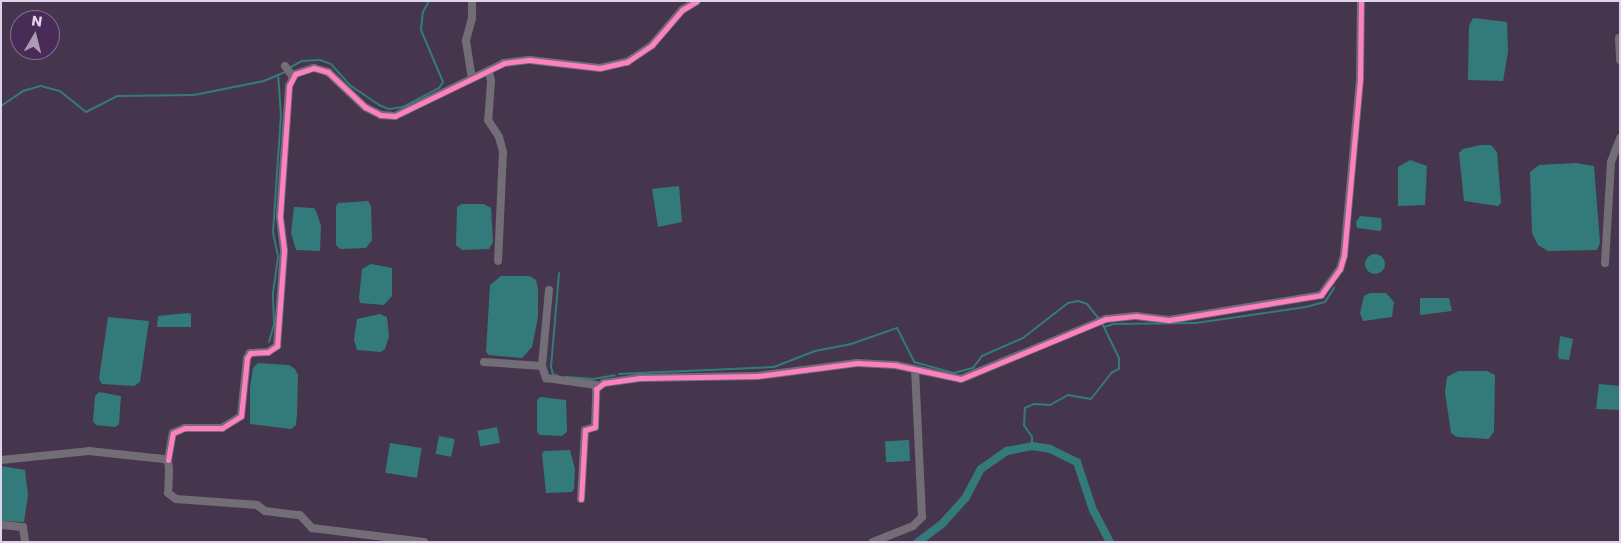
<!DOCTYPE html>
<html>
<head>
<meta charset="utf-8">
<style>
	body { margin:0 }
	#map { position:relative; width:1621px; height:543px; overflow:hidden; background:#45364d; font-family:Poppins,sans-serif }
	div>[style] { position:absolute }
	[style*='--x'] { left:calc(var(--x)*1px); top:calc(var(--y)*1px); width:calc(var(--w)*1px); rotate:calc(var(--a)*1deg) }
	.water>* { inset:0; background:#337b7b; transform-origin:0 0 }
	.round { border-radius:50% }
	.stream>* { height:2px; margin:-1px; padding:0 1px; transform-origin:1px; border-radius:1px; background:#337b7b }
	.canal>* { height:8px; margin:-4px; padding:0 4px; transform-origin:4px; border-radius:4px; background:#337b7b }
	.street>* { height:8px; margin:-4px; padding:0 4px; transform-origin:4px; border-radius:4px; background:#736d77 }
	.cycleway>* { height:5px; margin:-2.5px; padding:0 2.5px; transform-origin:2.5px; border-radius:2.5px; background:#ff80c0 }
	span { translate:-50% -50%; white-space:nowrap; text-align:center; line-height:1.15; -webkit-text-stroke:5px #482c57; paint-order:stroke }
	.frame { position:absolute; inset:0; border:2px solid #e3d2ec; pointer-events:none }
	.north { position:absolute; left:10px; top:10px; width:50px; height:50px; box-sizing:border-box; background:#482c57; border:1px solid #866e93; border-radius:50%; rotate:8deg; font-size:14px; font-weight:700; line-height:20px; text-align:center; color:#e3d2ec }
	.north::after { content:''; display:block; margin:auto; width:18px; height:22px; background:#ac9bb4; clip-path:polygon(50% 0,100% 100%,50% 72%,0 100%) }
</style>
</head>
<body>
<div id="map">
	<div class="water">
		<div style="clip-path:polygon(1473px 18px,1507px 22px,1508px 52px,1503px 81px,1468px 80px,1469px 26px)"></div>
		<div style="clip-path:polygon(1480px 145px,1491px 145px,1497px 152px,1501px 203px,1498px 206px,1464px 201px,1459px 153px,1463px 149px)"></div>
		<div style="clip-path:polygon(1410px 160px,1427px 166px,1425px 205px,1398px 206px,1398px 167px)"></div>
		<div style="clip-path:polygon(1576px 163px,1594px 166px,1600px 243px,1597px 250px,1548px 251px,1538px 245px,1532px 233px,1530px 172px,1539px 165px)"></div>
		<div style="clip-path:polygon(679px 186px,682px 222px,658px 227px,652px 189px)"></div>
		<div style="clip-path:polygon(368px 201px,371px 206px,372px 240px,366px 248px,340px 249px,336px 245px,336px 207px,338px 203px)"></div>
		<div style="clip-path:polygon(462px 204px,484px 204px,491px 208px,493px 242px,489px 249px,462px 250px,456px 245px,457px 207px)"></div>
		<div style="clip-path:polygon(294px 207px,314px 208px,316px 211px,321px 226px,320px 251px,296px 250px,291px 233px)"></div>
		<div style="clip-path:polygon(1360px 216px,1381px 218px,1382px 228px,1380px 231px,1357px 228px,1356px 222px)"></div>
		<div class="round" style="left:1365px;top:254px;width:20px;height:20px"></div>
		<div style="clip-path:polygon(371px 264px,392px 268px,392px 296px,384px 305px,360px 303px,359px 298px,362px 269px)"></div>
		<div style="clip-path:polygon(501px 276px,530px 276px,536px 280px,538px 289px,538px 317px,532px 347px,522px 358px,489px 355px,486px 352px,490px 285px)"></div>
		<div style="clip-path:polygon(1386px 293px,1394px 302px,1392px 317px,1363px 321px,1360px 313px,1364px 296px,1370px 293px)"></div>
		<div style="clip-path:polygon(1420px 298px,1449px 298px,1452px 311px,1420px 315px)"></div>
		<div style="clip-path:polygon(188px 313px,191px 314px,191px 327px,157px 327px,158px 316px)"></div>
		<div style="clip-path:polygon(380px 314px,387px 317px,389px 336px,385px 349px,381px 352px,357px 350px,354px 340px,357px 319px)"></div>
		<div style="clip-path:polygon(108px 317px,149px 321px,140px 382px,134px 386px,102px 384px,99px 379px)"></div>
		<div style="clip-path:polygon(1560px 336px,1573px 339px,1569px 360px,1559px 359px,1558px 355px)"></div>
		<div style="clip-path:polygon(258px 363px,289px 365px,295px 369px,298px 375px,297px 414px,296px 425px,291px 429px,250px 424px,250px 388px,253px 368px)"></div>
		<div style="clip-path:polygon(1458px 371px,1487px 371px,1495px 375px,1494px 431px,1489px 439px,1457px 437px,1451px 433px,1445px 392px,1447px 377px)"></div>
		<div style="clip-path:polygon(1599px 384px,1620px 386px,1620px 410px,1596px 409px)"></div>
		<div style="clip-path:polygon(99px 392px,121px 396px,119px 424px,115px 427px,96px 425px,93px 421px,95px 396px)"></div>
		<div style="clip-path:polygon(540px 397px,566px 400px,567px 432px,562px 436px,540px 435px,537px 432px,537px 400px)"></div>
		<div style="left:497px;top:427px;width:16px;height:20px;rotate:79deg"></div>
		<div style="left:439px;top:436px;width:16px;height:18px;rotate:11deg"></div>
		<div style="left:909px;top:440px;width:21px;height:24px;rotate:87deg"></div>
		<div style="left:390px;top:443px;width:32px;height:30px;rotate:9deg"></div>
		<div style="clip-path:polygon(570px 450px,575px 469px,574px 489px,572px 492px,546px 493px,542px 454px,544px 451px)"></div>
		<div style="clip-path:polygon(1px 466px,25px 470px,28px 495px,24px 522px,1px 521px)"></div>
	</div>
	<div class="stream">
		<div style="--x:289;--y:68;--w:15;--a:-28"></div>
		<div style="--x:302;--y:61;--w:18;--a:-3"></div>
		<div style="--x:320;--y:60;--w:12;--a:20"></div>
		<div style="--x:331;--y:64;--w:30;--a:48"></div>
		<div style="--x:351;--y:86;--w:34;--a:34"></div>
		<div style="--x:379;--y:105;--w:11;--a:22"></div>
		<div style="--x:389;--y:109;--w:14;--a:-8"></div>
		<div style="--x:403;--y:107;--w:41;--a:-27.8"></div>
		<div style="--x:439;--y:88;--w:7;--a:-56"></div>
		<div style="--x:443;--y:82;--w:56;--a:-112.9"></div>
		<div style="--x:421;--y:30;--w:18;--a:-84"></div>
		<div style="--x:423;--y:12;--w:13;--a:-61"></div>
		<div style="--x:1;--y:106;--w:27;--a:-34"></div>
		<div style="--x:23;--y:91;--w:19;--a:-16"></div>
		<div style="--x:41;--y:86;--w:20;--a:15"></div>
		<div style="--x:60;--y:91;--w:33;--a:39"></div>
		<div style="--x:86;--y:112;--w:36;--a:-27"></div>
		<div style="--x:118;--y:96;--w:76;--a:-0.8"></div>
		<div style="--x:194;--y:95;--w:71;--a:-11.3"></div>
		<div style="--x:264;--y:81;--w:23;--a:-23"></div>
		<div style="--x:1104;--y:327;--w:10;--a:-17"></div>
		<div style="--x:1114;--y:324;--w:82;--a:-0.7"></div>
		<div style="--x:1196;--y:323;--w:111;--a:-8.3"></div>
		<div style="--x:1306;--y:307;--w:20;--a:-15"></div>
		<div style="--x:1325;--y:302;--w:17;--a:-57"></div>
		<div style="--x:269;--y:342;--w:19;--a:-74"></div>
		<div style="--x:274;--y:324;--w:31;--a:-92"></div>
		<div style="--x:273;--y:293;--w:37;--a:-82"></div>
		<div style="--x:278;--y:256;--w:25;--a:-102"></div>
		<div style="--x:273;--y:232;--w:116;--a:-86.1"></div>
		<div style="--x:281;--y:116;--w:39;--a:-94"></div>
		<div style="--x:619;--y:374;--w:155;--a:-2.6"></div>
		<div style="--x:774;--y:367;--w:44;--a:-21.3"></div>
		<div style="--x:815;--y:351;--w:37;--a:-11"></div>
		<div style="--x:851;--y:344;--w:49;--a:-19.2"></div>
		<div style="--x:897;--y:328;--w:38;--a:63"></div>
		<div style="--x:914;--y:362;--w:41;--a:15.4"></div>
		<div style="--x:954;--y:373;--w:20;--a:-15"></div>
		<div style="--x:973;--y:368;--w:15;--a:-53"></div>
		<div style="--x:982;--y:356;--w:45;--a:-23.7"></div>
		<div style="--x:1023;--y:338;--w:57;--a:-37.9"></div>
		<div style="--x:1068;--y:303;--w:10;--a:-11"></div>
		<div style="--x:1078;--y:301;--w:9;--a:18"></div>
		<div style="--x:1087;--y:304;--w:19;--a:51"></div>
		<div style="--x:558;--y:376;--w:5;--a:-158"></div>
		<div style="--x:553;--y:374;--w:7;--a:-106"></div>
		<div style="--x:551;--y:367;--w:94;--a:-85.1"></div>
		<div style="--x:566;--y:377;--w:27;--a:4"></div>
		<div style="--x:593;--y:379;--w:22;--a:-10"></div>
		<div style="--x:1032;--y:446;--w:9;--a:-90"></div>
		<div style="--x:1032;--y:437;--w:14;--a:-124"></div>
		<div style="--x:1024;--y:425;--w:17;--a:-87"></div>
		<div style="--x:1025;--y:408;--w:10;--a:-24"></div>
		<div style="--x:1034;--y:404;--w:16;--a:4"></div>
		<div style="--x:1050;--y:405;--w:21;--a:-29"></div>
		<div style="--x:1068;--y:395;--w:23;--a:10"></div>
		<div style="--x:1091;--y:399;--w:33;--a:-52"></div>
		<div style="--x:1111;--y:373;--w:9;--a:-27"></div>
		<div style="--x:1119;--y:369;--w:11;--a:-90"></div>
		<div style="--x:1119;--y:358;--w:39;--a:-116"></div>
	</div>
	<div class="canal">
		<div style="--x:918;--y:542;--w:30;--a:-37"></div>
		<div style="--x:942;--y:524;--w:36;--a:-48"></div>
		<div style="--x:966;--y:497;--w:32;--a:-62"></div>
		<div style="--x:981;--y:469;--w:32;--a:-35"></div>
		<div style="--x:1007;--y:451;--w:25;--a:-11"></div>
		<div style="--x:1032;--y:446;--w:18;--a:9"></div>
		<div style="--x:1050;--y:449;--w:30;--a:26"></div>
		<div style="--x:1077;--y:462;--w:51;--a:71.6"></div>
		<div style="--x:1093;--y:510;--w:36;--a:62"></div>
	</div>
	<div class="street">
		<div style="--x:472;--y:1;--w:17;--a:90"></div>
		<div style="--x:472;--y:18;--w:24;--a:105"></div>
		<div style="--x:466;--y:41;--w:38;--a:81"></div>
		<div style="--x:1619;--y:38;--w:22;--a:87"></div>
		<div style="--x:285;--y:66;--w:14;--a:54"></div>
		<div style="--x:489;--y:72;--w:9;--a:77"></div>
		<div style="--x:491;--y:81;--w:39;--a:94"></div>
		<div style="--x:488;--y:120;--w:20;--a:57"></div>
		<div style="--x:499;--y:137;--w:16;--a:75"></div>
		<div style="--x:503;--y:152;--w:109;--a:92.6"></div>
		<div style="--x:1605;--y:263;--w:101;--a:-86.6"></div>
		<div style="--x:1611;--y:162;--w:26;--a:-69"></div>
		<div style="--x:549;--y:290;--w:76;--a:95.3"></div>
		<div style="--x:542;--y:366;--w:13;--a:72"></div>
		<div style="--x:546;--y:378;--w:51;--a:7.8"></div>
		<div style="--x:484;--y:362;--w:58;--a:3.9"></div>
		<div style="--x:1;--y:460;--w:88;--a:-5.8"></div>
		<div style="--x:89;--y:451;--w:75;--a:6.1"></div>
		<div style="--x:164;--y:459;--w:4;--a:14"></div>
		<div style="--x:168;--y:460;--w:10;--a:84"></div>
		<div style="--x:169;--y:470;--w:23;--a:92"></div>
		<div style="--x:168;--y:493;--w:10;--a:37"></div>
		<div style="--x:176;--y:499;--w:81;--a:4.2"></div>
		<div style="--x:257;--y:505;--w:10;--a:37"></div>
		<div style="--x:265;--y:511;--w:35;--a:7"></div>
		<div style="--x:300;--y:515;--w:18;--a:47"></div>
		<div style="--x:312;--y:528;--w:113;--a:7.1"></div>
		<div style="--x:168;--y:460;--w:27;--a:-80"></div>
		<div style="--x:173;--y:433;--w:13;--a:-23"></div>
		<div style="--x:185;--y:428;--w:37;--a:0"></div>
		<div style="--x:222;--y:428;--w:22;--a:-32"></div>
		<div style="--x:241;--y:416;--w:58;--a:-84.1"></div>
		<div style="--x:247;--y:358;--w:6;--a:-59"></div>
		<div style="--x:250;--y:353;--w:18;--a:-3"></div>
		<div style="--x:268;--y:352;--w:11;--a:-34"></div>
		<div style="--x:277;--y:346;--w:96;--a:-85.8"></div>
		<div style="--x:284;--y:250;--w:34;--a:-97"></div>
		<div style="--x:280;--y:216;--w:130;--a:-86"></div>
		<div style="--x:289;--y:86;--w:13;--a:-63"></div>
		<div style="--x:295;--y:74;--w:20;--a:-18"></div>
		<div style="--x:314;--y:68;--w:15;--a:16"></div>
		<div style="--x:328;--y:72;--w:51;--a:43.4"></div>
		<div style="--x:365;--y:107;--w:18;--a:27"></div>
		<div style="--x:381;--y:115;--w:14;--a:4"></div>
		<div style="--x:395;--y:116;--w:121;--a:-25.9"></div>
		<div style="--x:504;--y:63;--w:26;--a:-7"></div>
		<div style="--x:530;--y:60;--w:70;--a:6.5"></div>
		<div style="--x:600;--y:68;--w:28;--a:-13"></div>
		<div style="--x:627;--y:62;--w:30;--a:-34"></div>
		<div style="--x:652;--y:45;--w:46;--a:-49.4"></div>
		<div style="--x:682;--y:10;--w:17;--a:-31"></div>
		<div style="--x:581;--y:499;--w:69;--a:-86.7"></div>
		<div style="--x:585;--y:430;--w:10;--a:-17"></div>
		<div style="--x:595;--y:427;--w:38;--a:-88"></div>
		<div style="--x:596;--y:389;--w:10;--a:-37"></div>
		<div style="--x:604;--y:383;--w:36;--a:-8"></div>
		<div style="--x:640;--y:378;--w:117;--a:-1"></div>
		<div style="--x:757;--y:376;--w:101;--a:-7.4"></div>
		<div style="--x:857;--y:363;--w:38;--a:3"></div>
		<div style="--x:895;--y:365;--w:67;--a:12"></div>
		<div style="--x:961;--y:379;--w:157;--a:-22.5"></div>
		<div style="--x:1106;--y:319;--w:30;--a:-6"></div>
		<div style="--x:1136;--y:316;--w:33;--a:7"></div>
		<div style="--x:1169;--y:320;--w:154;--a:-9.3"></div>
		<div style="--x:1321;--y:295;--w:32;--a:-54"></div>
		<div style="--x:1340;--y:269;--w:15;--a:-74"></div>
		<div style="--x:1344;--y:255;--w:178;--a:-84.8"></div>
		<div style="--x:1360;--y:78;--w:77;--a:-89.3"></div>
		<div style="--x:1;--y:525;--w:22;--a:5"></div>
		<div style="--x:23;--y:527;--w:15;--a:82"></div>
		<div style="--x:873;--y:542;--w:43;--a:-21.8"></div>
		<div style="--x:913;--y:526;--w:13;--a:-45"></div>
		<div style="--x:922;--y:517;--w:147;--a:-92.7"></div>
	</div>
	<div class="cycleway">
		<div style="--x:168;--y:460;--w:27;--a:-80"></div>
		<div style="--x:173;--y:433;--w:13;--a:-23"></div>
		<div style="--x:185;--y:428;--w:37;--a:0"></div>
		<div style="--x:222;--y:428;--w:22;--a:-32"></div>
		<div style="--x:241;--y:416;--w:58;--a:-84.1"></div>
		<div style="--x:247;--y:358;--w:6;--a:-59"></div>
		<div style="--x:250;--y:353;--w:18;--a:-3"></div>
		<div style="--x:268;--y:352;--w:11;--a:-34"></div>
		<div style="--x:277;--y:346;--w:96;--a:-85.8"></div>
		<div style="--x:284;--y:250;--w:34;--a:-97"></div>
		<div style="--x:280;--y:216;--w:130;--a:-86"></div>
		<div style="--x:289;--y:86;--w:13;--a:-63"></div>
		<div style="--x:295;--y:74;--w:20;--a:-18"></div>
		<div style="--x:314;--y:68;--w:15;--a:16"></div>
		<div style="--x:328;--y:72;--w:51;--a:43.4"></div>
		<div style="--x:365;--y:107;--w:18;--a:27"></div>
		<div style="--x:381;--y:115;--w:14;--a:4"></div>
		<div style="--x:395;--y:116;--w:121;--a:-25.9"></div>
		<div style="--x:504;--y:63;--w:26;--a:-7"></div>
		<div style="--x:530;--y:60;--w:70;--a:6.5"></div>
		<div style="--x:600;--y:68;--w:28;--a:-13"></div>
		<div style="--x:627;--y:62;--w:30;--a:-34"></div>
		<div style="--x:652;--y:45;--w:46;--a:-49.4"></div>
		<div style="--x:682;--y:10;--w:17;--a:-31"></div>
		<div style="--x:581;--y:499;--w:69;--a:-86.7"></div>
		<div style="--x:585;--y:430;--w:10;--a:-17"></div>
		<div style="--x:595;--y:427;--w:38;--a:-88"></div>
		<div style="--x:596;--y:389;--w:10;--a:-37"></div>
		<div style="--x:604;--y:383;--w:36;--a:-8"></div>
		<div style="--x:640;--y:378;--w:117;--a:-1"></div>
		<div style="--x:757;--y:376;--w:101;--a:-7.4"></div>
		<div style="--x:857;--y:363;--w:38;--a:3"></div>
		<div style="--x:895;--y:365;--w:67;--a:12"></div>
		<div style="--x:961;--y:379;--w:157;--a:-22.5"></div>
		<div style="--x:1106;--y:319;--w:30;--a:-6"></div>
		<div style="--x:1136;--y:316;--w:33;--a:7"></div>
		<div style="--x:1169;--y:320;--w:154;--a:-9.3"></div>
		<div style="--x:1321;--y:295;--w:32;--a:-54"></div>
		<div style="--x:1340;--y:269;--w:15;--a:-74"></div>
		<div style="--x:1344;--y:255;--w:178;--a:-84.8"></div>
		<div style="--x:1360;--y:78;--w:77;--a:-89.3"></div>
	</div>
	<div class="frame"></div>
	<div class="north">N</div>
</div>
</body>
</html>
